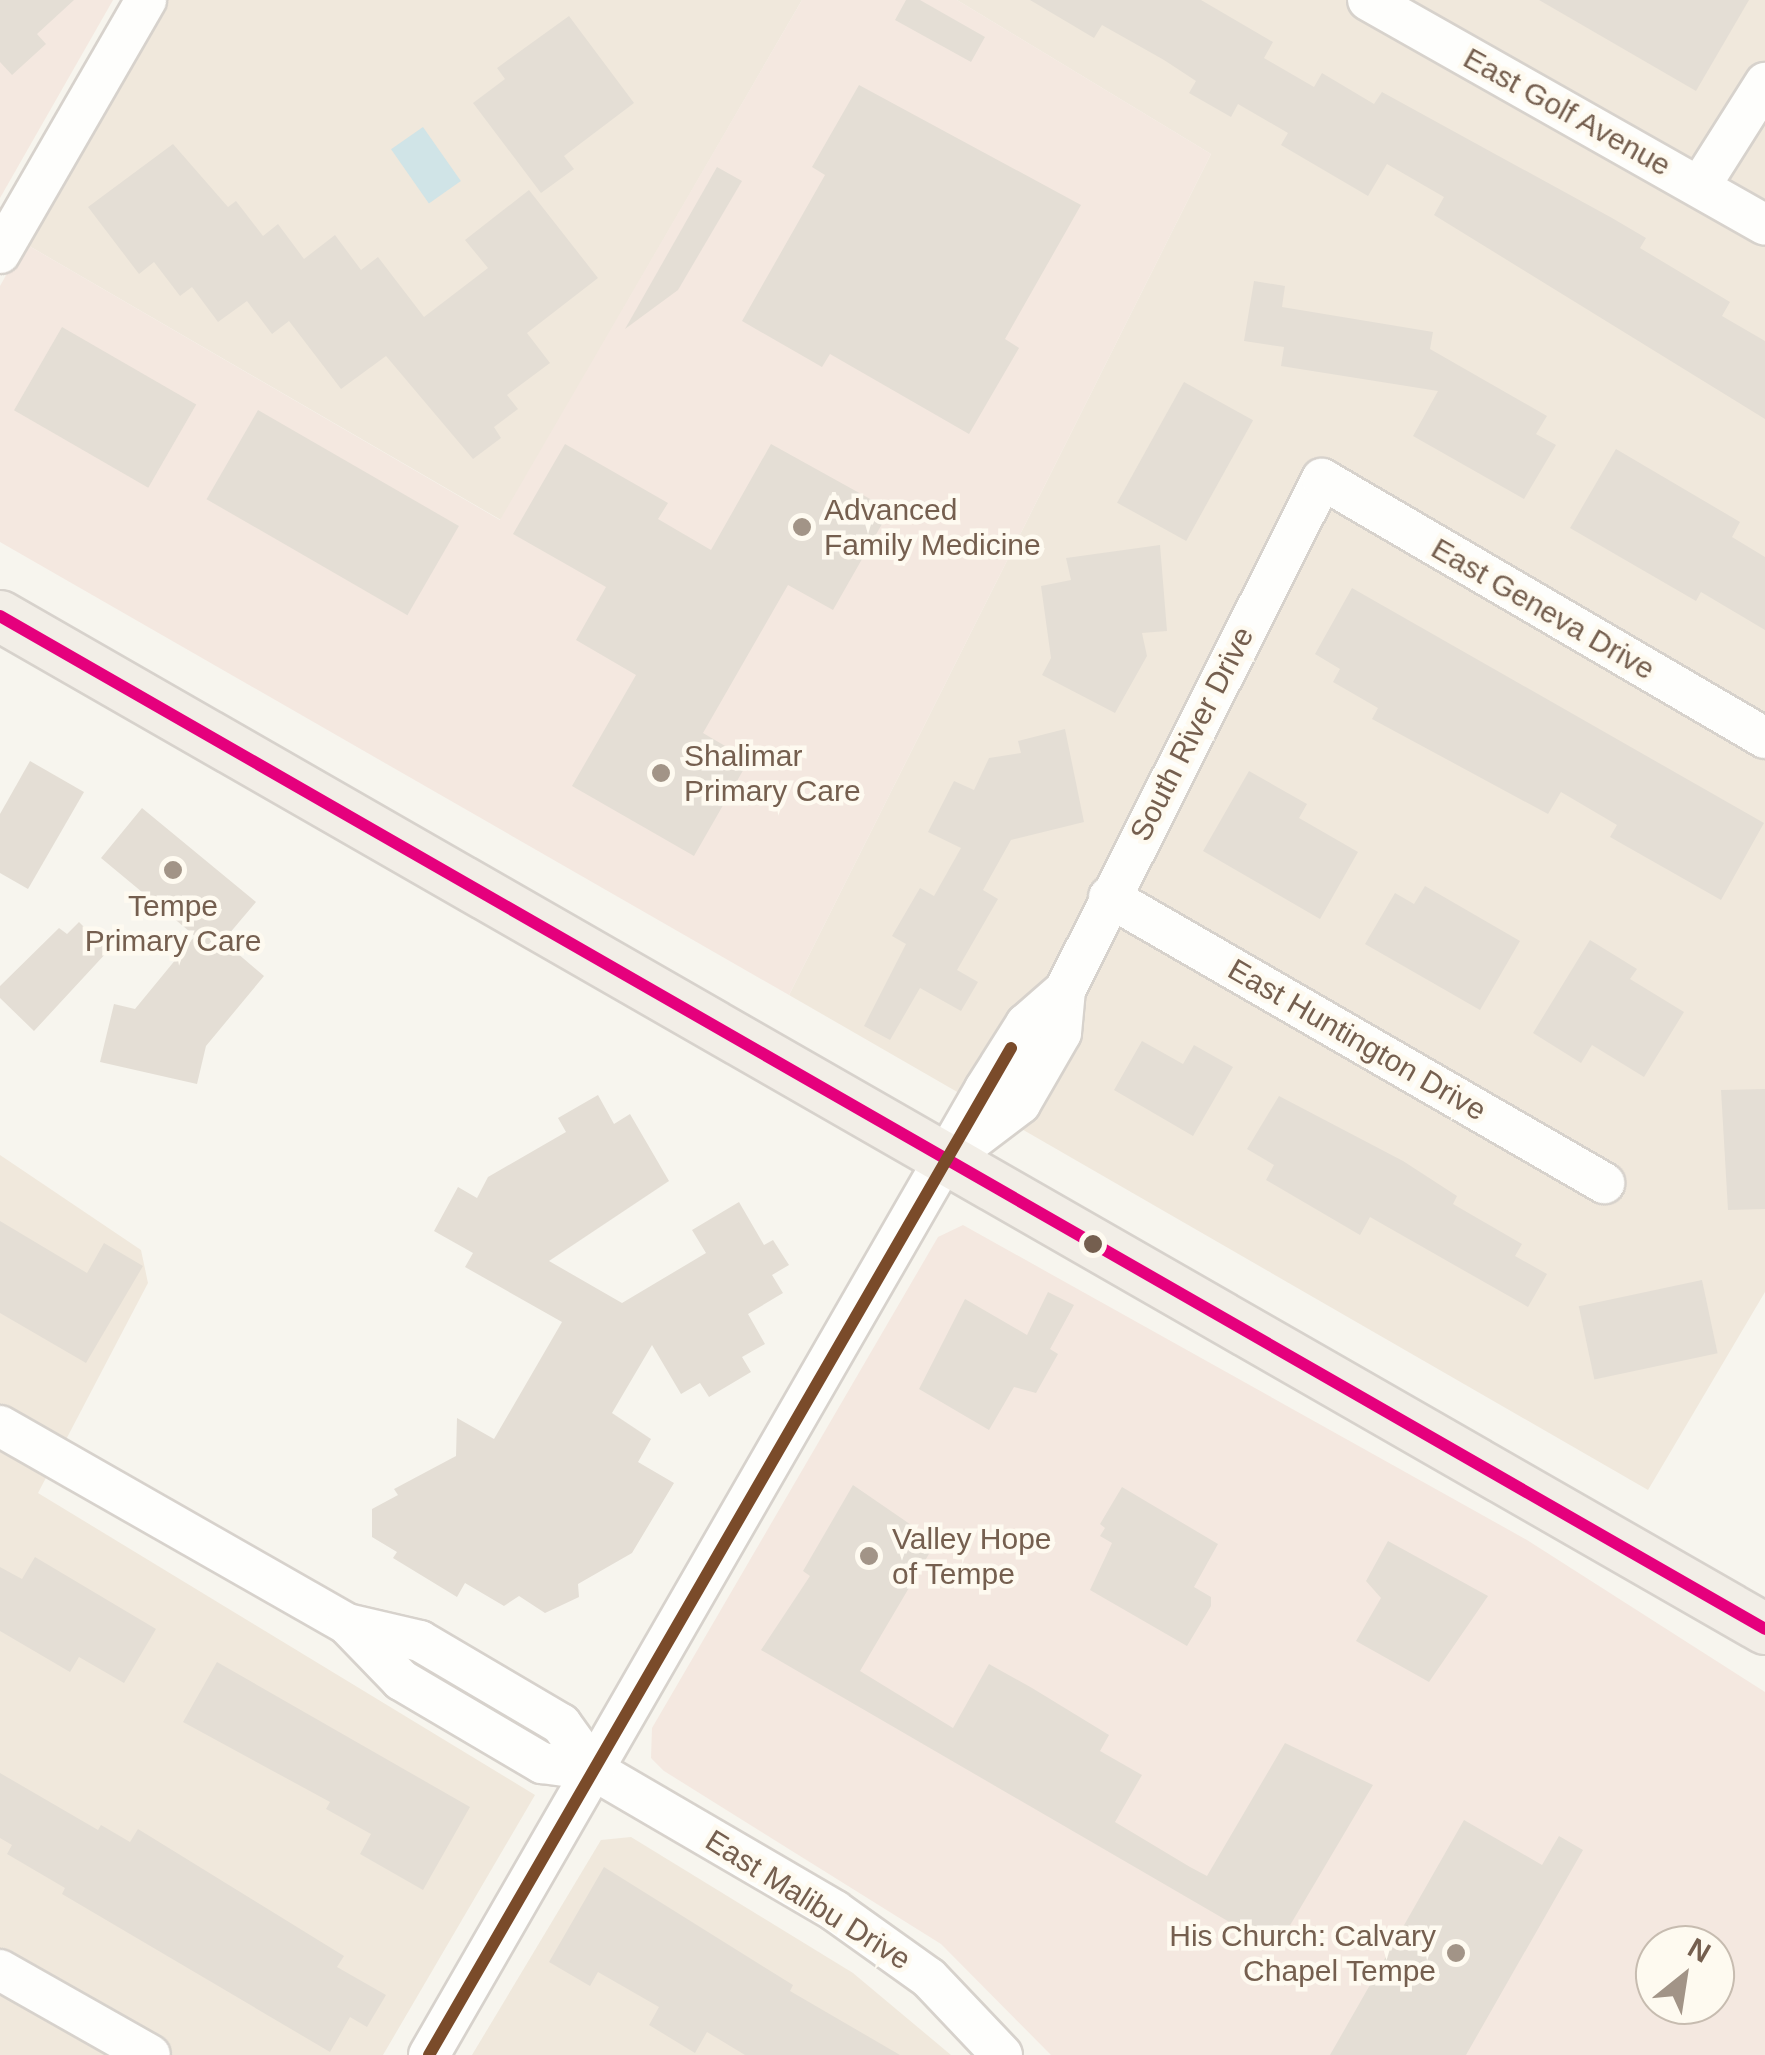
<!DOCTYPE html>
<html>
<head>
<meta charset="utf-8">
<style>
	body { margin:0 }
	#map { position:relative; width:1765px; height:2055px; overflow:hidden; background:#f7f5ee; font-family:Arial,sans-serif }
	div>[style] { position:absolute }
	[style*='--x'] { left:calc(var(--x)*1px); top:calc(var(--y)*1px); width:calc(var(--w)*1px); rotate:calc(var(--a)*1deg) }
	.residential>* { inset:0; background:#f0e8dc }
	.commercial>* { inset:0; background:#f4e8e0 }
	.water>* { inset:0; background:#d0e4e7; transform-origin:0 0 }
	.building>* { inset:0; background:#e4ded5; transform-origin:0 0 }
	.roads { filter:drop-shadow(2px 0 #d7d2cc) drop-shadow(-2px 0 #d7d2cc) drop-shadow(0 2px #d7d2cc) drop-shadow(0 -2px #d7d2cc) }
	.minor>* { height:40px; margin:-20px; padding:0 20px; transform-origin:20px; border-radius:20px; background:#fefefc }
	.major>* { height:50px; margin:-25px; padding:0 25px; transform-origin:25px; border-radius:25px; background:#f2eee7 }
	.bus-1>* { height:12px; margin:-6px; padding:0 6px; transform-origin:6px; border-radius:6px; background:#e5007d }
	.bus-2>* { height:12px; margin:-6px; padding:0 6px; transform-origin:6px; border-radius:6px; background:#7a4b2a }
	.dots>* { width:28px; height:28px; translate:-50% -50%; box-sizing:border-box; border:5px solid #fefaf0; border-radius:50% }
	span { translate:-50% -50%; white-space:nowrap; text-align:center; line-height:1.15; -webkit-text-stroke:9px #fefaf0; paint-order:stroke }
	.street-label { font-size:30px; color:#755f4f }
	.poi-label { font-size:30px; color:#755f4f }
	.left { translate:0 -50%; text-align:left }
	.right { translate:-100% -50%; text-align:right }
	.north { position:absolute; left:1635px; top:1925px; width:100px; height:100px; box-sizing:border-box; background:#fefaf0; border:2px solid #c7bcb0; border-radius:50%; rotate:30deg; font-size:28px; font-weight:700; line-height:40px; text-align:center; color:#755f4f }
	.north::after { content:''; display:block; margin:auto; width:35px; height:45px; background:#a29487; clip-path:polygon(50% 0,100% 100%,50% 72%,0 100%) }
</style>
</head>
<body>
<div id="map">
	<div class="residential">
		<div style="clip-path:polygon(165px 0,802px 0,501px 520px,24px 243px)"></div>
		<div style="clip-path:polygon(957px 0,1765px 0,1765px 1292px,1648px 1490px,789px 995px,1211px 154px)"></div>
		<div style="clip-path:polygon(0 1155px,141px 1250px,148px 1283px,38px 1493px,535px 1795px,383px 2055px,0 2055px)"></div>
		<div style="clip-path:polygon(631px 1837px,853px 1973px,951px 2055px,472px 2055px,601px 1840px)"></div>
	</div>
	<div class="commercial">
		<div style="clip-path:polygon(0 0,113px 0,0 198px)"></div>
		<div style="clip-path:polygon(802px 0,957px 0,1211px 154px,789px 995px,0 542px,0 286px,24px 243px,500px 520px)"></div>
		<div style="clip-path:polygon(evenodd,963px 1225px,1527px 1540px,1765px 1692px,1765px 2055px,1051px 2055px,941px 1944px,664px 1771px,651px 1758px,652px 1728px,938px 1237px,963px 1225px,1655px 1945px,1715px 1945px,1715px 2005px,1655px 2005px,1655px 1945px)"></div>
	</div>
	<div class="water">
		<div style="left:423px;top:127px;width:66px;height:39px;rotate:55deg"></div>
	</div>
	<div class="building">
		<div style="clip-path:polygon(0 0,74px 0,37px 34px,46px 44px,12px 75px,0 62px)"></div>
		<div style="clip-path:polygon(906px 0,920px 0,985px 37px,971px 62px,895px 20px)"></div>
		<div style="clip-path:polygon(1030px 0,1201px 0,1273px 42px,1264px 58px,1314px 87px,1322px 73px,1374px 104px,1382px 92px,1612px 218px,1646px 238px,1640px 248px,1730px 302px,1722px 316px,1765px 341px,1765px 419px,1434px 215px,1444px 197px,1387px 164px,1368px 196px,1281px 145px,1288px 133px,1238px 104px,1231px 117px,1189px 93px,1196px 81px,1164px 60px,1102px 25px,1094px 38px)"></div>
		<div style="clip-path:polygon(1539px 0,1749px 0,1696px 91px)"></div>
		<div style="clip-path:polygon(569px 16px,634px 103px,564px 156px,574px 169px,541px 193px,473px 103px,505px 79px,497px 68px)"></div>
		<div style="clip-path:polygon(859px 85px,1081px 205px,1005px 339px,1019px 348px,969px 434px,830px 354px,822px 367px,742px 321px,825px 175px,812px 167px)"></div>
		<div style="clip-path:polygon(173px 144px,228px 207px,236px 201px,263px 236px,278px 224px,304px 259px,335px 235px,361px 270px,378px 257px,424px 317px,488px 268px,465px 240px,529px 190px,598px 278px,527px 333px,550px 363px,507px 395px,518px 409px,494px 427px,501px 438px,473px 459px,386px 356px,341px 389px,289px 321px,272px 334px,247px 301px,218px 322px,192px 287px,180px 296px,154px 262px,139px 274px,88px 207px)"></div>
		<div style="clip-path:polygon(717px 167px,742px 181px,678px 290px,625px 329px)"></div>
		<div style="clip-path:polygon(1254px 281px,1285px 286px,1282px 307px,1433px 332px,1430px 349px,1547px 416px,1536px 434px,1556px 445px,1524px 499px,1413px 436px,1438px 391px,1281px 366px,1284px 347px,1244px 341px)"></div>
		<div style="left:62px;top:327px;width:155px;height:96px;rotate:30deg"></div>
		<div style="left:1184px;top:382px;width:79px;height:138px;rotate:29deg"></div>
		<div style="left:258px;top:410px;width:232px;height:103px;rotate:30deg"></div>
		<div style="clip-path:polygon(565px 444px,668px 503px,658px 519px,711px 550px,771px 444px,890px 510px,833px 610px,788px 585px,703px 733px,749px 760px,694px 856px,572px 786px,636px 675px,576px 640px,606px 587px,513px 534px)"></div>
		<div style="clip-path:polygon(1616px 449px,1740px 522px,1732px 537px,1765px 557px,1765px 630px,1701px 592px,1696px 601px,1570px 528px)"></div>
		<div style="clip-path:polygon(1160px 545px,1167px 631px,1142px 633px,1147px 656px,1115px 713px,1042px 675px,1051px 658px,1041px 586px,1071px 580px,1066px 558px)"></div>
		<div style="clip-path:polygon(1352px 588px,1764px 823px,1721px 900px,1610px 837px,1617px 825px,1561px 792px,1548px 814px,1372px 719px,1378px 708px,1333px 682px,1340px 669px,1315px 654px)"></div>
		<div style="clip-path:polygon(1065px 729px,1084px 822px,1011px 840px,983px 890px,998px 899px,957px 970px,978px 982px,961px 1011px,920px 988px,890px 1040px,864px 1026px,906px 944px,892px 936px,920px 888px,934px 896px,961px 848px,928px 832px,954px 781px,974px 790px,989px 758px,1021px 753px,1018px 741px)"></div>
		<div style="clip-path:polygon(30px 761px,84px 792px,28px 889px,0 873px,0 814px)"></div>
		<div style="clip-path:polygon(1249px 771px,1307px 804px,1299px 818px,1358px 852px,1320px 919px,1203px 851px)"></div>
		<div style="clip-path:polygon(142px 808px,256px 902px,223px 941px,264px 976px,206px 1046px,197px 1084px,100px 1062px,114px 1004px,135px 1009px,195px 936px,101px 858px)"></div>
		<div style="clip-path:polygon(1425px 886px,1520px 941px,1480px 1010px,1365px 944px,1395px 893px,1414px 904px)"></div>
		<div style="clip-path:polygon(79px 922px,108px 951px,34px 1031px,0 998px,0 986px,59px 928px,67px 934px)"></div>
		<div style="clip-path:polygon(1590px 940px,1637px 969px,1630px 979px,1684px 1012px,1644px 1077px,1592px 1045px,1581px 1063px,1533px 1033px)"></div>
		<div style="clip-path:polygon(1142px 1041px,1183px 1064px,1194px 1045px,1233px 1067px,1193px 1136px,1114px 1090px)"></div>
		<div style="clip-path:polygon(1765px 1089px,1765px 1209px,1728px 1210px,1721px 1090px)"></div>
		<div style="clip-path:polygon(598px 1095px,614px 1124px,630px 1114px,669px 1181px,549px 1261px,622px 1303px,706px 1253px,692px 1230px,739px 1202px,764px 1245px,773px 1240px,789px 1265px,772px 1275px,783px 1293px,748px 1314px,765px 1344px,742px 1357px,751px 1372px,709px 1397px,700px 1383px,681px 1394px,652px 1345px,612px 1413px,651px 1439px,638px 1462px,674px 1483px,632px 1553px,578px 1584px,579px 1597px,545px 1613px,519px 1596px,504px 1606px,465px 1583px,457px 1597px,393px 1558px,397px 1552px,372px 1537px,372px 1509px,398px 1495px,394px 1489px,456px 1456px,457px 1418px,494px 1439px,562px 1322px,465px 1267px,473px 1253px,434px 1231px,458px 1187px,477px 1198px,488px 1177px,566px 1132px,558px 1118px)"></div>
		<div style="clip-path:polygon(1279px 1096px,1403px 1161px,1457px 1196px,1453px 1204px,1522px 1244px,1515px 1256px,1547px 1274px,1528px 1307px,1370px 1217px,1360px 1235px,1266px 1180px,1274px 1165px,1247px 1149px)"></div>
		<div style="clip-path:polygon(0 1221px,87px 1273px,104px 1243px,143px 1266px,86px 1363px,0 1313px)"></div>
		<div style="left:1702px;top:1280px;width:75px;height:126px;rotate:78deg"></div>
		<div style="clip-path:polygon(1048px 1292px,1074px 1305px,1050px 1349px,1058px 1354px,1036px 1393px,1014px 1387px,989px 1430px,919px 1389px,965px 1299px,1027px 1335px)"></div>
		<div style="clip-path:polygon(853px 1485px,936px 1542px,860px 1671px,953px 1728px,989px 1664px,1032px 1688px,1109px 1735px,1100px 1751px,1142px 1775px,1115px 1822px,1190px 1867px,1207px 1876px,1285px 1743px,1373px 1785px,1276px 1949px,761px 1650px,810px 1576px,803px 1571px)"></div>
		<div style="clip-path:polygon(1122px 1487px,1218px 1544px,1194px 1587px,1211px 1597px,1211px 1606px,1187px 1646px,1090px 1590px,1112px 1543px,1100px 1536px,1105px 1528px,1100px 1524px)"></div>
		<div style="clip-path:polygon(1388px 1541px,1488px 1596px,1429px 1682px,1356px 1641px,1381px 1598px,1366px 1581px)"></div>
		<div style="clip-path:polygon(35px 1557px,156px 1629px,124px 1683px,79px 1657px,70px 1672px,0 1631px,0 1567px,22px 1579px)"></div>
		<div style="clip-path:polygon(217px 1662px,470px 1807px,423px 1890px,360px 1854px,371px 1834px,326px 1809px,330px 1802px,183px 1722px)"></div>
		<div style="clip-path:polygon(0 1773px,98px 1830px,101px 1825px,130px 1842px,138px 1829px,344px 1956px,337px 1967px,386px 1995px,367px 2027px,350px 2017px,330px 2052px,62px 1894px,65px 1888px,7px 1854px,12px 1845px,0 1838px)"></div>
		<div style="clip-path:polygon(1464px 1820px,1542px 1865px,1559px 1836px,1583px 1850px,1466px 2055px,1330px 2055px)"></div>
		<div style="clip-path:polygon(604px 1867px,793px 1985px,790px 1991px,900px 2055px,745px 2055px,707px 2032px,695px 2053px,649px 2025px,659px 2007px,598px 1972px,590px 1986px,549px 1962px)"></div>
	</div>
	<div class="roads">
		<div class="minor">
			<div style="--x:1368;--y:0;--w:456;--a:29.5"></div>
			<div style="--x:1700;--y:186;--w:122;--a:-57.7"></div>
			<div style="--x:0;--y:253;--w:292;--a:-60"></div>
			<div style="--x:1109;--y:897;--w:572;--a:30.02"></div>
			<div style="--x:946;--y:1160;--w:93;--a:-37.1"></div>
			<div style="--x:1020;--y:1104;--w:82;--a:-60"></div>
			<div style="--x:1061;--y:1033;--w:43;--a:-84.7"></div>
			<div style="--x:1065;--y:990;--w:572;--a:-63.3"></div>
			<div style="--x:1322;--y:479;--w:513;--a:30.31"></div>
			<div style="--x:0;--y:1426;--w:400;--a:29.7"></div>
			<div style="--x:347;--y:1624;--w:78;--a:46"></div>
			<div style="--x:401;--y:1680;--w:164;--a:30.5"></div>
			<div style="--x:542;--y:1763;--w:52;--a:7.7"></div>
			<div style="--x:594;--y:1770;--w:279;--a:30.3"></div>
			<div style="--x:835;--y:1911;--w:115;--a:35.5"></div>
			<div style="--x:929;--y:1978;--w:106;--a:46.5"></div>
			<div style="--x:347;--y:1624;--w:75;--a:13.1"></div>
			<div style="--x:420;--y:1641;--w:164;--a:30.5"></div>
			<div style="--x:561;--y:1724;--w:57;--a:54.3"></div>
			<div style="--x:0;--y:1970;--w:172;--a:29.5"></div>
			<div style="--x:429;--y:2055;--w:1115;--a:-60.08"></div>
			<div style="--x:985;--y:1089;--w:77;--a:-57.8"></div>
			<div style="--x:1026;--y:1024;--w:52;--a:-41.1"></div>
		</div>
		<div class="major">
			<div style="--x:0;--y:616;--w:2035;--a:29.85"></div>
		</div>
	</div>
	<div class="bus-1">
		<div style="--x:0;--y:616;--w:2035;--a:29.85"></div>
	</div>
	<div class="bus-2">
		<div style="--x:429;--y:2055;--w:1163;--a:-59.97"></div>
	</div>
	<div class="dots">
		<div style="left:802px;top:527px;background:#a29487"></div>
		<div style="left:661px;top:773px;background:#a29487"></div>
		<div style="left:173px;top:870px;background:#a29487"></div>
		<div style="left:1093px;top:1244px;background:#755f4f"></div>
		<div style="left:869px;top:1556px;background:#a29487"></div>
		<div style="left:1456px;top:1953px;background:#a29487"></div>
	</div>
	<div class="street-label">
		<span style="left:1567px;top:112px;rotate:29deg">East Golf Avenue</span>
		<span style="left:1543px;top:609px;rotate:30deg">East Geneva Drive</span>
		<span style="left:1192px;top:734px;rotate:-63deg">South River Drive</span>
		<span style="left:1357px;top:1040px;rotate:30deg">East Huntington Drive</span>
		<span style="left:808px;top:1900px;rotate:32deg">East Malibu Drive</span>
	</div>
	<div class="poi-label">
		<span class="left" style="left:824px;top:527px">Advanced<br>Family Medicine</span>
		<span class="left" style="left:684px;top:773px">Shalimar<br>Primary Care</span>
		<span style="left:173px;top:923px">Tempe<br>Primary Care</span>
		<span class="left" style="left:892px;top:1556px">Valley Hope<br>of Tempe</span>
		<span class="right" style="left:1436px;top:1953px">His Church: Calvary<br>Chapel Tempe</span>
	</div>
	<div class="north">N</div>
</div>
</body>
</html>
